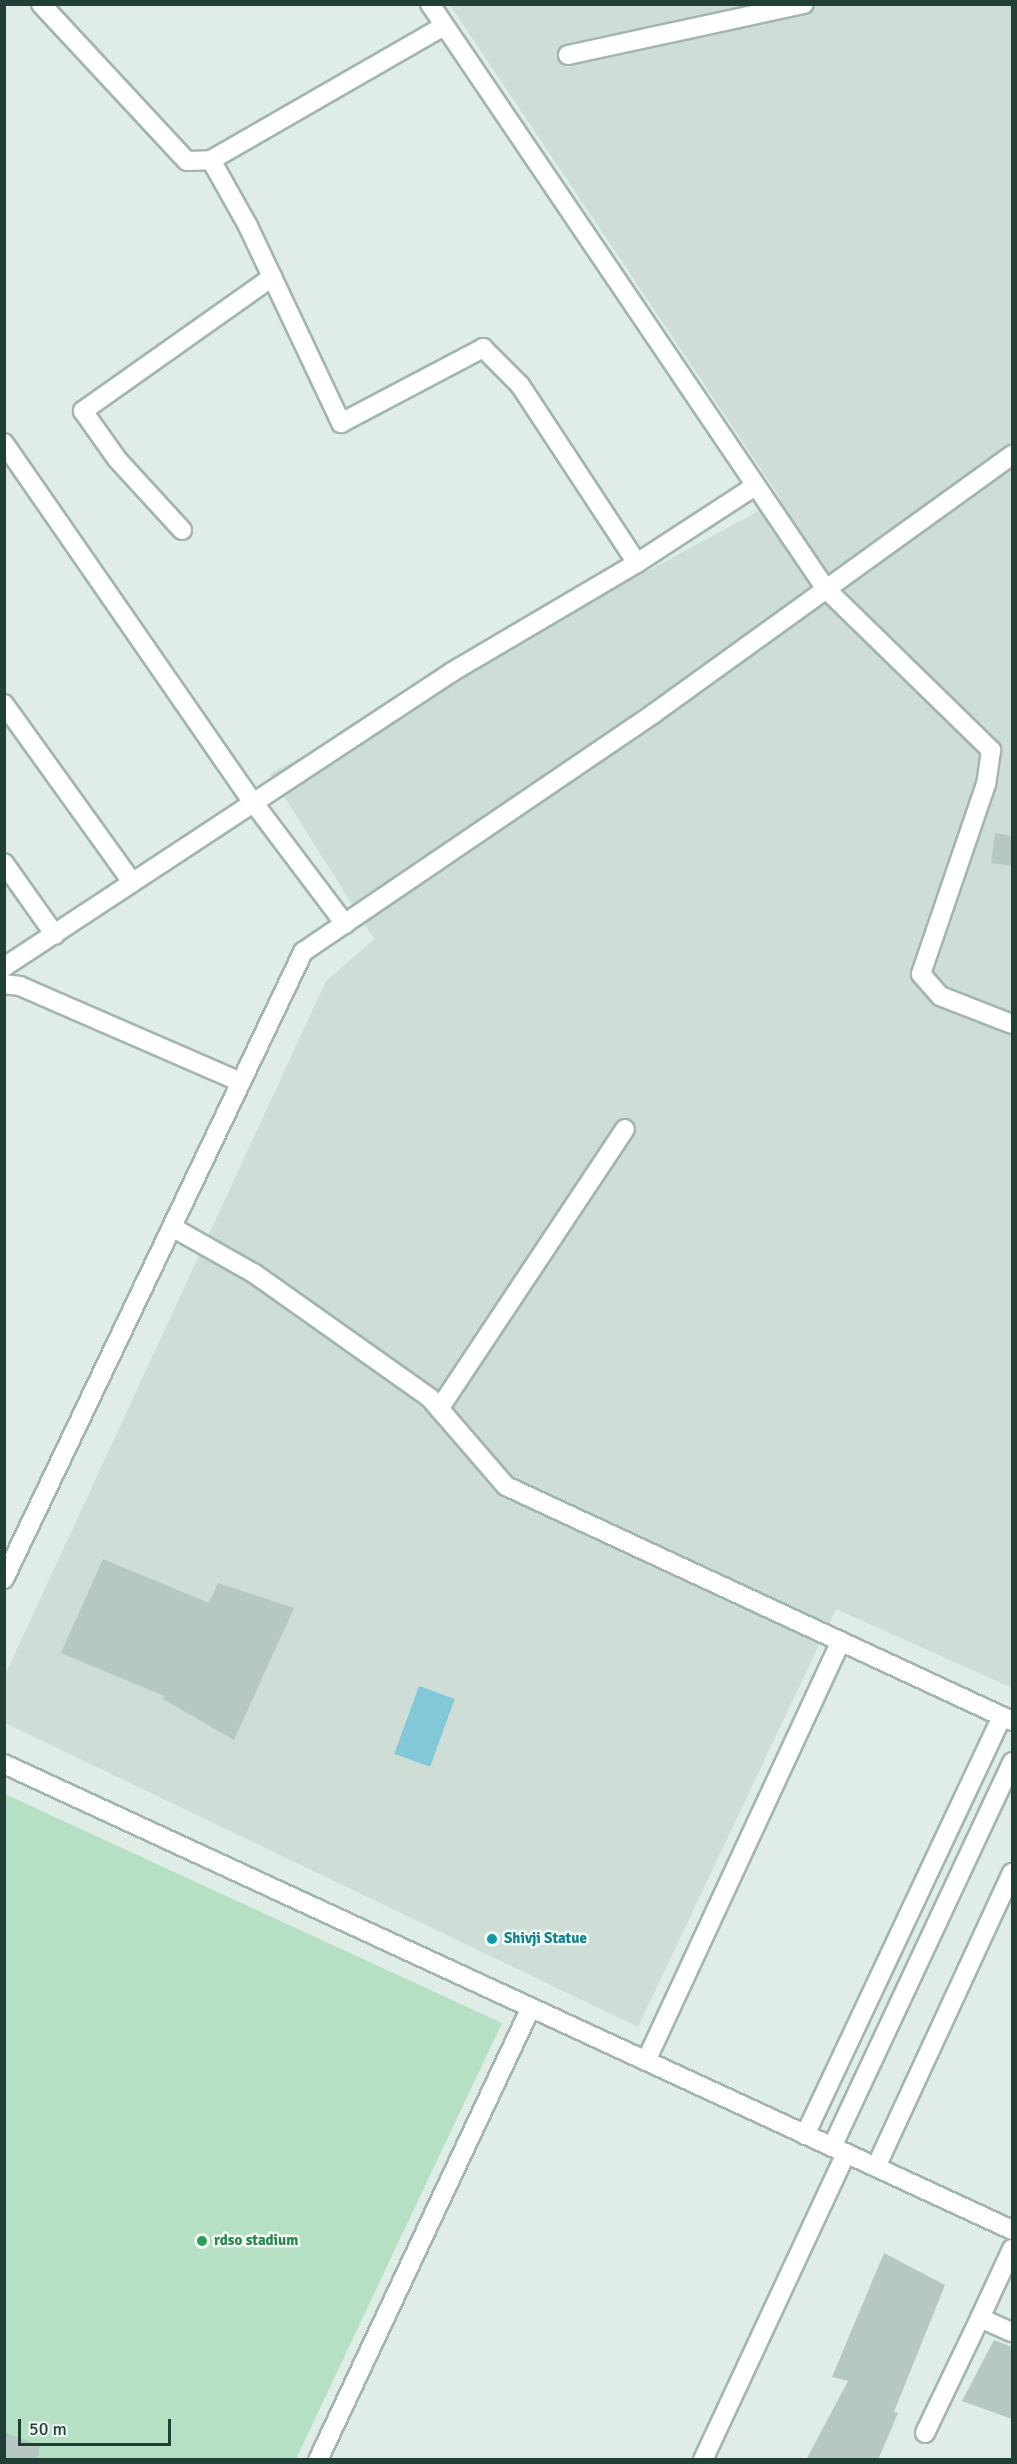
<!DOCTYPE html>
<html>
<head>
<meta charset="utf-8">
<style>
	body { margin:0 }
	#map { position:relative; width:1017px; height:2464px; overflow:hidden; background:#e0ede7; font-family:Signika,sans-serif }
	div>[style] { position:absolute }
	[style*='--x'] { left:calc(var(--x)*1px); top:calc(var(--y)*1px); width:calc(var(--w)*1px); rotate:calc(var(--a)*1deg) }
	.built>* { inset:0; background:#ceddd6 }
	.green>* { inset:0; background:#b6e0c3 }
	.water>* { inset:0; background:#82c8d8; transform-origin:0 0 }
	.building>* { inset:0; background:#b5c8c1 }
	.roads { filter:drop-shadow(2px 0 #a2b5af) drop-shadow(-2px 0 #a2b5af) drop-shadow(0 2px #a2b5af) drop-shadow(0 -2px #a2b5af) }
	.minor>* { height:18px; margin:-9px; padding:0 9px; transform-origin:9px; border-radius:9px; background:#fff }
	.dots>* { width:16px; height:16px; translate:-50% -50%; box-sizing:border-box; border:3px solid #f1f9f5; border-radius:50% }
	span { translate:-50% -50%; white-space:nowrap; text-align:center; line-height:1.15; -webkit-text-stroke:5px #f1f9f5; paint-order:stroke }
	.culture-label { font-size:15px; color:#0d838f; font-weight:700 }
	.left { translate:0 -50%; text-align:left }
	.leisure-label { font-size:15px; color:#27864d; font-weight:700 }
	.frame { position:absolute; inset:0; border:6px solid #1f3f37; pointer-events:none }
	.scale { position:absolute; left:18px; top:2419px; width:153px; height:27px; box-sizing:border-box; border:3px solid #1f3f37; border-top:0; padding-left:8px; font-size:18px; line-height:21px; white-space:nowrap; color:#1f3f37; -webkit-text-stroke:4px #f1f9f5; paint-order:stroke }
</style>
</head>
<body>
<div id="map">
	<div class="built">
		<div style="clip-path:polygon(450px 5px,1012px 5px,1012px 1688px,836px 1609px,638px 2027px,5px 1723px,5px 1675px,326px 981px,374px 939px,270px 774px,781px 499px)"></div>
	</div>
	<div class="green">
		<div style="clip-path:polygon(5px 1794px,502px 2023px,296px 2459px,5px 2460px)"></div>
	</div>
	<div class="water">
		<div style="left:419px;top:1686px;width:38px;height:72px;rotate:20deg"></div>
	</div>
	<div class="building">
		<div style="clip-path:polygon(995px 833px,1012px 836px,1012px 866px,991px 863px)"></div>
		<div style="clip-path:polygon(103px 1559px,209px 1603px,218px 1583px,294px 1608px,234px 1740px,163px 1699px,164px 1696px,61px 1653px)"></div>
		<div style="clip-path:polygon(884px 2253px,945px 2285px,894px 2412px,898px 2413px,878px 2460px,806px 2460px,848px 2381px,832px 2377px)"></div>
		<div style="clip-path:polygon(994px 2340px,1012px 2347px,1012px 2419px,962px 2401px)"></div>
		<div style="clip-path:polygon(4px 2432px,40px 2446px,37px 2460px,4px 2460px)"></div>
	</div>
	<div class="roads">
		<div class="minor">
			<div style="--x:41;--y:4;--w:214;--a:47.1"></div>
			<div style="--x:187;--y:161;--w:24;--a:-2"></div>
			<div style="--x:430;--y:4;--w:706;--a:55.91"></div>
			<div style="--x:826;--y:589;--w:231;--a:44.3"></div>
			<div style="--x:991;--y:750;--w:34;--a:98"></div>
			<div style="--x:986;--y:784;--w:201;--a:108.9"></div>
			<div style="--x:921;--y:974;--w:29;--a:49"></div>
			<div style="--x:940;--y:996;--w:77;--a:21.3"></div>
			<div style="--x:444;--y:26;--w:269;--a:150.1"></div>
			<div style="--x:211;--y:160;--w:76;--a:60.7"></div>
			<div style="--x:248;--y:226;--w:218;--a:64.7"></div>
			<div style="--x:341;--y:423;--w:161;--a:-27.8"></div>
			<div style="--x:483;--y:348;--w:52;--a:45"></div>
			<div style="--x:520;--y:385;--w:213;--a:56.7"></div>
			<div style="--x:637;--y:563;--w:141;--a:-33.1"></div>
			<div style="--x:568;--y:55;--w:241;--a:-12.2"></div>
			<div style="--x:4;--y:443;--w:437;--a:55.3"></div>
			<div style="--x:253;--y:802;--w:153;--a:53"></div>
			<div style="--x:182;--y:530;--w:96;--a:-132.5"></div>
			<div style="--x:117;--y:459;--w:59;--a:-125.3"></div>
			<div style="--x:83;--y:411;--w:232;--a:-35.3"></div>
			<div style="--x:4;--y:704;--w:219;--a:54.3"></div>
			<div style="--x:4;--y:863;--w:88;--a:54.7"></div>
			<div style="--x:4;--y:967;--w:536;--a:-33.36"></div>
			<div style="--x:452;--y:672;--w:215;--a:-30.5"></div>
			<div style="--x:4;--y:984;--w:16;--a:7"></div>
			<div style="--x:20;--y:986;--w:241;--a:23.5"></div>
			<div style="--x:172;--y:1227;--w:95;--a:29.5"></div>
			<div style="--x:255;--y:1274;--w:214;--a:35.3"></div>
			<div style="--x:430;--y:1398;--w:116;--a:49.2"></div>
			<div style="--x:506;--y:1486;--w:558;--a:24.91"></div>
			<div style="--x:439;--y:1409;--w:336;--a:-56.4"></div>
			<div style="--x:4;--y:1579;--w:695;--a:-64.5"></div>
			<div style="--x:303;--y:952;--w:423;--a:-34.2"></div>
			<div style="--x:653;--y:714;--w:443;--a:-35.8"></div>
			<div style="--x:4;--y:1764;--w:1111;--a:24.81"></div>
			<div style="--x:646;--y:2061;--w:463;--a:-65.1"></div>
			<div style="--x:805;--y:2135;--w:463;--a:-64.8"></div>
			<div style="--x:832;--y:2147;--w:425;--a:-64.9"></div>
			<div style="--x:876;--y:2167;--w:324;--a:-65.2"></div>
			<div style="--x:1012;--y:2249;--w:76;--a:114.9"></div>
			<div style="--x:980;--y:2318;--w:35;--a:24"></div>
			<div style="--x:925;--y:2433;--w:127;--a:-64.4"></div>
			<div style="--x:318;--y:2460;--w:500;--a:-64.8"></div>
			<div style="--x:703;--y:2460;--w:338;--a:-65"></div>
		</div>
	</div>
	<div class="dots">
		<div style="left:492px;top:1939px;background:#0f9aa8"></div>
		<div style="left:202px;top:2241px;background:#2e9e5b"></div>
	</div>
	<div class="culture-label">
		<span class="left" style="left:504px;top:1939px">Shivji Statue</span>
	</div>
	<div class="leisure-label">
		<span class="left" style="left:214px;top:2241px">rdso stadium</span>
	</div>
	<div class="frame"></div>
	<div class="scale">50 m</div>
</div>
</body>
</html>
